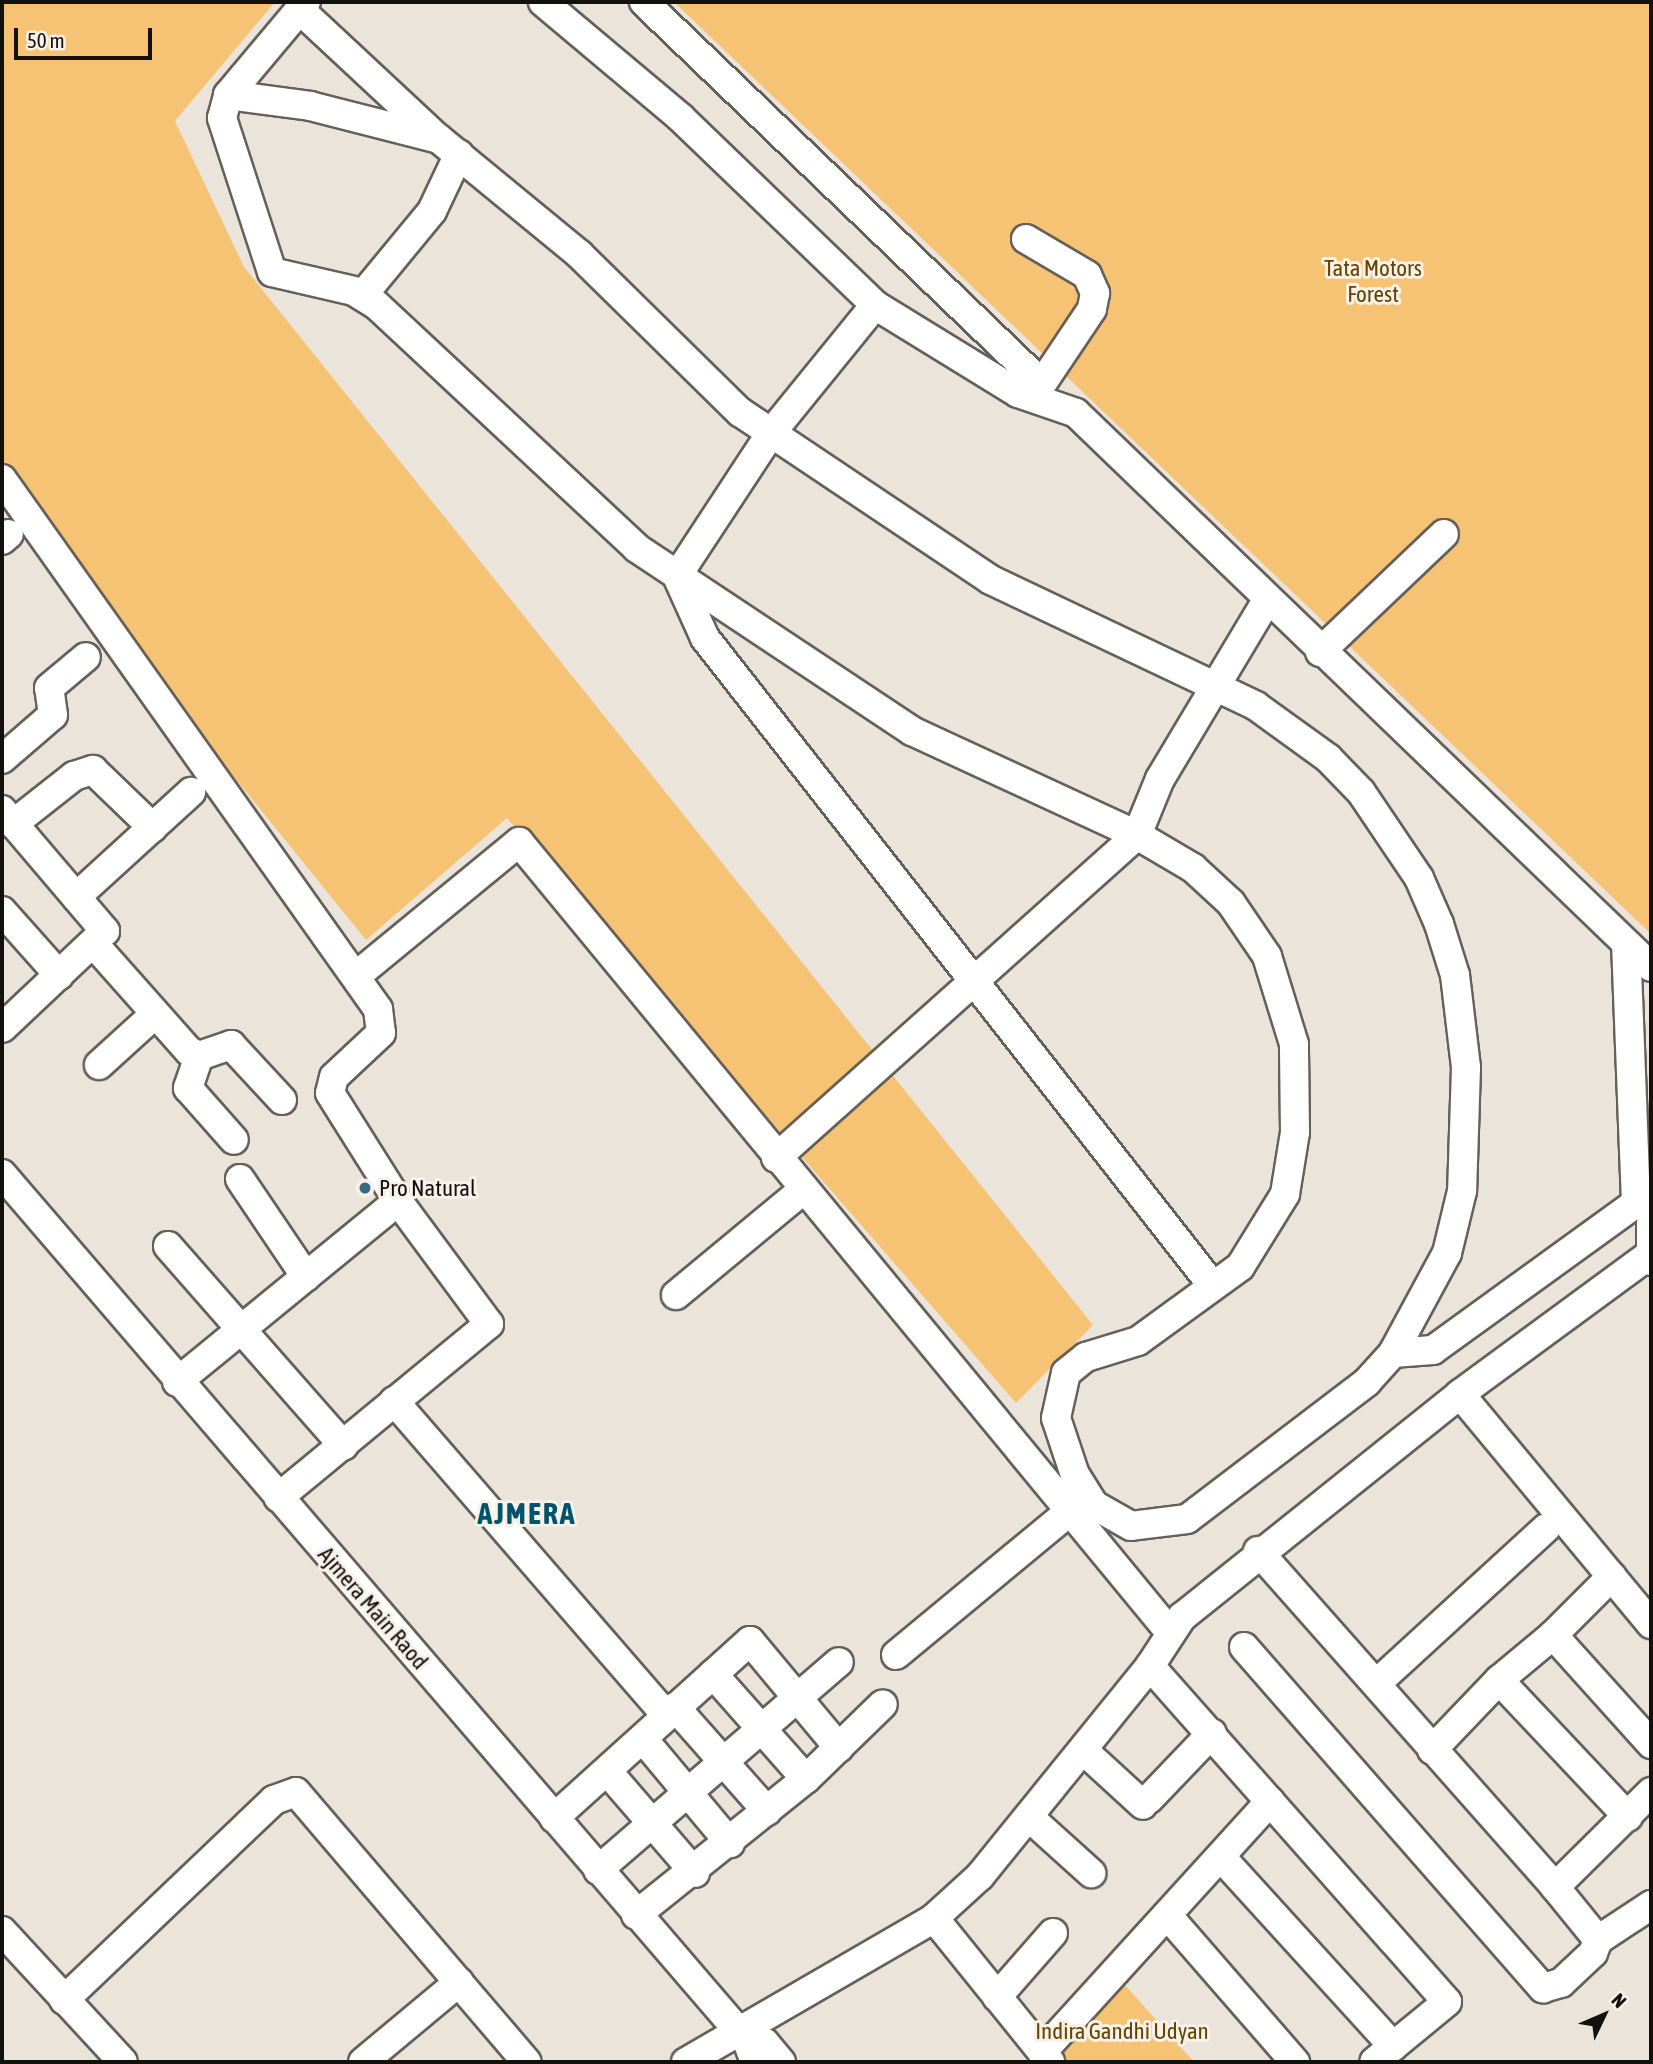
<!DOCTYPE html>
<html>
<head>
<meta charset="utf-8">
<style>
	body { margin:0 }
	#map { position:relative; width:1653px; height:2064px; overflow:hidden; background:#eae4db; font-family:"Asap Condensed",sans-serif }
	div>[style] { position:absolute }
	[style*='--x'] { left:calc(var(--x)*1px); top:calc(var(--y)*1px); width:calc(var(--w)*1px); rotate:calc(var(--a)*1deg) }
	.green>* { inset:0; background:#f6c374 }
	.roads { filter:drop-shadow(2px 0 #666059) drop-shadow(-2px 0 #666059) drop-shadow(0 2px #666059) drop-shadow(0 -2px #666059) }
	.minor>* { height:28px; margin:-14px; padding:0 14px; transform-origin:14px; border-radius:14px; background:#fff }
	.dots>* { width:19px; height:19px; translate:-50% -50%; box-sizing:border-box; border:4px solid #f8f1e8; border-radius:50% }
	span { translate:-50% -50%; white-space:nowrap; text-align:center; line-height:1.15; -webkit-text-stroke:6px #f8f1e8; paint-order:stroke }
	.park-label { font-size:23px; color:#640 }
	.poi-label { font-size:23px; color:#13110e }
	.left { translate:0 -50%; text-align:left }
	.street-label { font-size:23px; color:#13110e }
	.district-label { font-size:30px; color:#02546e; font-weight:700; letter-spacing:2px }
	.frame { position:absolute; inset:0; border:4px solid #13110e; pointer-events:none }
	.north { position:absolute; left:1569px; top:1980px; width:70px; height:70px; -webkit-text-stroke:5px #f8f1e8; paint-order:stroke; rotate:46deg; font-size:19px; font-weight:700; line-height:28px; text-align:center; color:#13110e }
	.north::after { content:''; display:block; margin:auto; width:24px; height:32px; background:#13110e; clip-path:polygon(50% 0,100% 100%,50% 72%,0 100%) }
	.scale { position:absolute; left:14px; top:28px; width:138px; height:32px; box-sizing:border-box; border:4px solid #13110e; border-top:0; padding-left:9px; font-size:21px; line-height:24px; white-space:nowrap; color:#13110e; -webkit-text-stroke:5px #f8f1e8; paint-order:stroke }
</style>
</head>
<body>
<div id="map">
	<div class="green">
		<div style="clip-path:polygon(2px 2px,275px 2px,175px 121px,244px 267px,1093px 1325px,1016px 1403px,507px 818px,366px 940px,2px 490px)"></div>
		<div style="clip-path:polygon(674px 2px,1651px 2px,1651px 934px)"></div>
		<div style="clip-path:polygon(1124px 1984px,1194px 2062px,1059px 2062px,1052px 2054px)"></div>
	</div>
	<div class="roads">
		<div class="minor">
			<div style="--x:543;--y:2;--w:180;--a:40"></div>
			<div style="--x:681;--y:118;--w:269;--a:43.9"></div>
			<div style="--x:875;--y:305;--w:168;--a:31.6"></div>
			<div style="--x:1018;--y:393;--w:61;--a:19"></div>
			<div style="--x:1076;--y:413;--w:798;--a:43.93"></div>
			<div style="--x:644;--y:2;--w:550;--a:43.82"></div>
			<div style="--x:299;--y:9;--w:186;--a:43"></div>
			<div style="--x:228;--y:95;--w:83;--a:7.6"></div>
			<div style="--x:310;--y:106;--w:133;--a:14.3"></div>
			<div style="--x:439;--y:139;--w:181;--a:39.4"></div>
			<div style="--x:579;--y:254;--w:226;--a:44.5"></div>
			<div style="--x:740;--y:412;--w:302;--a:33.8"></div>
			<div style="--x:991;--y:580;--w:293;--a:25.4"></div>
			<div style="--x:1256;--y:706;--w:89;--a:35.8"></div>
			<div style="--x:1328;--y:758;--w:47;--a:45.9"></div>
			<div style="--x:1361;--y:792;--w:104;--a:56"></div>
			<div style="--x:1419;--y:878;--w:50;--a:66.5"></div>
			<div style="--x:1439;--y:924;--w:53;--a:72.6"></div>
			<div style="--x:1455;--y:975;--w:93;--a:83.2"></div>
			<div style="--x:1466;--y:1067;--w:124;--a:91.8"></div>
			<div style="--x:1462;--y:1191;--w:64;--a:103.6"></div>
			<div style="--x:1447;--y:1253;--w:114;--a:118.4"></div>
			<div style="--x:1393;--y:1353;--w:39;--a:132"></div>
			<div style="--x:1367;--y:1382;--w:226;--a:142.7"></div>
			<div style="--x:1187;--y:1519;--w:56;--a:172.9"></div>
			<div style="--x:1131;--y:1526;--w:43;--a:-150.4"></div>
			<div style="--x:1094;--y:1505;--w:36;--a:-122"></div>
			<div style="--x:1075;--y:1475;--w:60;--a:-108.4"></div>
			<div style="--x:1056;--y:1418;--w:46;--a:-77.5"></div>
			<div style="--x:1066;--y:1373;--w:26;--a:-39"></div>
			<div style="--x:1086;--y:1357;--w:54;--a:-17.1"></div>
			<div style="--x:1138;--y:1341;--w:126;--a:-36"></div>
			<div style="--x:1240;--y:1267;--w:86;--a:-58.3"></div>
			<div style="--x:1285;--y:1194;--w:63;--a:-80.8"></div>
			<div style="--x:1295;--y:1132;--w:88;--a:-90.7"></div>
			<div style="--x:1294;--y:1044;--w:92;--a:-107.1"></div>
			<div style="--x:1267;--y:956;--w:64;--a:-124.2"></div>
			<div style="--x:1231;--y:903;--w:52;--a:-137.4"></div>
			<div style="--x:1193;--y:868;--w:65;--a:-149.5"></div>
			<div style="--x:1137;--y:835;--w:248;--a:-155.2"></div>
			<div style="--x:912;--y:731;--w:330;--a:-146.4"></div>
			<div style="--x:637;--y:548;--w:357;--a:-137"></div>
			<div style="--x:376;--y:305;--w:26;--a:-148"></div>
			<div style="--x:354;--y:291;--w:84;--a:-167"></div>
			<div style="--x:272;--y:272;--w:162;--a:-108"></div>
			<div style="--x:222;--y:118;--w:24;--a:-75"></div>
			<div style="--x:228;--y:95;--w:121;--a:-50"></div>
			<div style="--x:1026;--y:239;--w:71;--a:30.5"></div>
			<div style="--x:1087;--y:275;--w:20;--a:66"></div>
			<div style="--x:1095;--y:293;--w:16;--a:101"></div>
			<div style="--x:1092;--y:309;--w:106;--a:123.8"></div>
			<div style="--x:362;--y:296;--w:110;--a:-50.5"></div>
			<div style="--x:432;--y:211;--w:63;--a:-64.7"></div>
			<div style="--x:875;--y:305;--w:165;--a:129.1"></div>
			<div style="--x:771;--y:433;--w:171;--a:123.3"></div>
			<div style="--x:677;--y:576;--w:68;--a:65.7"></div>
			<div style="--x:705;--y:638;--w:823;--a:51.91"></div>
			<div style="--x:2;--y:479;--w:650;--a:54.65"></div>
			<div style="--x:378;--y:1009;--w:24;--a:83"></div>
			<div style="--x:381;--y:1033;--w:64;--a:136.9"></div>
			<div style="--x:334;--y:1077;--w:16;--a:104"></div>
			<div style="--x:330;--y:1093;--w:128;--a:57.8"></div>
			<div style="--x:398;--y:1201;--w:153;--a:53.5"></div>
			<div style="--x:489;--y:1324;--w:273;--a:140.5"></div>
			<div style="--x:2;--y:540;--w:9;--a:-41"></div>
			<div style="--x:1320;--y:652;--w:171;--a:-43.6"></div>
			<div style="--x:2;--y:759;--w:67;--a:-40.8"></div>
			<div style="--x:53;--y:715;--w:27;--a:-98"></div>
			<div style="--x:49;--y:688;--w:48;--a:-40"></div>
			<div style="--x:2;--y:810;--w:159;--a:49.6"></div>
			<div style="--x:105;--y:931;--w:141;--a:136.7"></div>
			<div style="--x:13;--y:824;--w:78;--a:-38.2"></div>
			<div style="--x:74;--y:776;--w:20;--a:-18"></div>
			<div style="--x:93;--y:770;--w:83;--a:44"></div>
			<div style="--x:76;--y:897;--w:156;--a:-42.4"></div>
			<div style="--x:2;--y:911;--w:86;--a:48.3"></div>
			<div style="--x:93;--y:943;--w:144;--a:48.4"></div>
			<div style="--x:189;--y:1051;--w:11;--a:27"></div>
			<div style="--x:199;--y:1056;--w:34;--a:-19"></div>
			<div style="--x:231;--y:1045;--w:75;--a:47.2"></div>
			<div style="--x:356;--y:976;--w:211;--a:-39.4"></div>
			<div style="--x:519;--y:842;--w:1022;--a:50.52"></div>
			<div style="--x:199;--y:1056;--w:34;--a:109"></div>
			<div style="--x:188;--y:1088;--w:69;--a:48.5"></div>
			<div style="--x:99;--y:1065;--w:76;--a:-42.3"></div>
			<div style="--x:776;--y:1158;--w:484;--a:-41.8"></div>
			<div style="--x:1137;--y:835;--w:61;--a:-67.7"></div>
			<div style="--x:1160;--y:779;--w:209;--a:-59.1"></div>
			<div style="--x:2;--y:1174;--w:1143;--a:49.33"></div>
			<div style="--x:747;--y:2041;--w:22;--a:69"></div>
			<div style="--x:240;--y:1179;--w:118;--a:56"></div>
			<div style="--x:1651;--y:1223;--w:38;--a:90"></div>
			<div style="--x:168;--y:1246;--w:266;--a:48.7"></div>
			<div style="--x:676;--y:1295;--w:165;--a:-39.6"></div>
			<div style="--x:1393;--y:1353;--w:40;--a:-4.3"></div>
			<div style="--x:1433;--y:1350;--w:251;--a:-35.9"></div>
			<div style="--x:1636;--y:1203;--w:259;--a:-92.2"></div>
			<div style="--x:177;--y:1382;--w:286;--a:-39.3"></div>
			<div style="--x:1460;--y:1394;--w:299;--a:50.3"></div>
			<div style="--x:394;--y:1401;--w:415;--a:49.1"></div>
			<div style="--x:1258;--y:1551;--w:448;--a:48.5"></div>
			<div style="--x:1555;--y:1887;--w:135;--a:-44.7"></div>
			<div style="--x:1553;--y:1635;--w:83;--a:-45"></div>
			<div style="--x:1244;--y:1647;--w:454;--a:48.8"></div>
			<div style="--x:1543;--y:1988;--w:19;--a:-16"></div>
			<div style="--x:1561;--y:1983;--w:44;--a:-43.2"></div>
			<div style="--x:1593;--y:1953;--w:14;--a:-69"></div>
			<div style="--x:896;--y:1655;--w:226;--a:-39.6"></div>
			<div style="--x:1150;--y:1666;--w:448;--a:48.5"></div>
			<div style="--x:1447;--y:2002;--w:94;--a:140.6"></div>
			<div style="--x:713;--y:1674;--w:140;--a:48.5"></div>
			<div style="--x:1499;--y:1680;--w:70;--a:-39.8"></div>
			<div style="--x:1553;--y:1635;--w:147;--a:48"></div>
			<div style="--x:1377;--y:1683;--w:229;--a:-42.5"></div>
			<div style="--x:675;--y:1707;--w:139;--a:48.5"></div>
			<div style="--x:648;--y:1745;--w:128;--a:50.1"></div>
			<div style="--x:1083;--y:1750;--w:81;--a:42.5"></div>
			<div style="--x:1432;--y:1750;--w:97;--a:-46.3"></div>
			<div style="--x:1499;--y:1680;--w:188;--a:46.7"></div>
			<div style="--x:614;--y:1779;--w:124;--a:49.2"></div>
			<div style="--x:1149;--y:1799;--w:91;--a:-46.3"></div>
			<div style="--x:1029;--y:1817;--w:84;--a:42.1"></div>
			<div style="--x:554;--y:1818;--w:264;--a:-42.1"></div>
			<div style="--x:750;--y:1641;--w:139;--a:50.2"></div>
			<div style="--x:1221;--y:1857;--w:256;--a:47.7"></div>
			<div style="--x:598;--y:1870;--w:318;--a:-40.8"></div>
			<div style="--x:1555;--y:1887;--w:68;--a:50.9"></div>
			<div style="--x:1598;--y:1940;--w:64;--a:-33.4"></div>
			<div style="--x:636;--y:1915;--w:218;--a:-38.7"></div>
			<div style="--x:806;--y:1779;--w:107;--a:-44.2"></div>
			<div style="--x:1168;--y:1916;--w:194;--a:49"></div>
			<div style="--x:934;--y:1918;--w:185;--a:51.1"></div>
			<div style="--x:2;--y:1931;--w:178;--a:47.3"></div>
			<div style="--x:997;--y:1997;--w:85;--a:-48.8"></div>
			<div style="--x:64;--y:2000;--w:290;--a:-43.6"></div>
			<div style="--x:274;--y:1800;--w:23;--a:-20"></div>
			<div style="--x:296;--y:1792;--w:355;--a:49.5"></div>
			<div style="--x:747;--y:2041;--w:18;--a:6"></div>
			<div style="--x:765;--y:2043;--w:25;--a:50"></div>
			<div style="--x:1042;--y:2052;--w:339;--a:-47.7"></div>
			<div style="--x:363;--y:2062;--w:125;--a:-39.8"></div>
			<div style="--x:686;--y:2062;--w:287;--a:-30.1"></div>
			<div style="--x:934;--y:1918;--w:62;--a:-42.4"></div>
			<div style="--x:980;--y:1876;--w:270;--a:-51"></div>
			<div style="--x:1150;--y:1666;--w:59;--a:-56.9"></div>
			<div style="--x:1182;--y:1617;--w:356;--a:-38.7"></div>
			<div style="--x:1460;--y:1394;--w:235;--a:-36.3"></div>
		</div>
	</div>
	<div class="dots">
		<div style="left:365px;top:1188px;background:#336e86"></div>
	</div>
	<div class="park-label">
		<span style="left:1373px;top:281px">Tata Motors<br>Forest</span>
		<span style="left:1122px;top:2031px">Indira Gandhi Udyan</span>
	</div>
	<div class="poi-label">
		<span class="left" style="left:379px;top:1188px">Pro Natural</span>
	</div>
	<div class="street-label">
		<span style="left:373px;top:1608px;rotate:49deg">Ajmera Main Raod</span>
	</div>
	<div class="district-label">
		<span style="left:527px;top:1513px">AJMERA</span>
	</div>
	<div class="frame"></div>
	<div class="north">N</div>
	<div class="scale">50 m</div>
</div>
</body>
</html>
